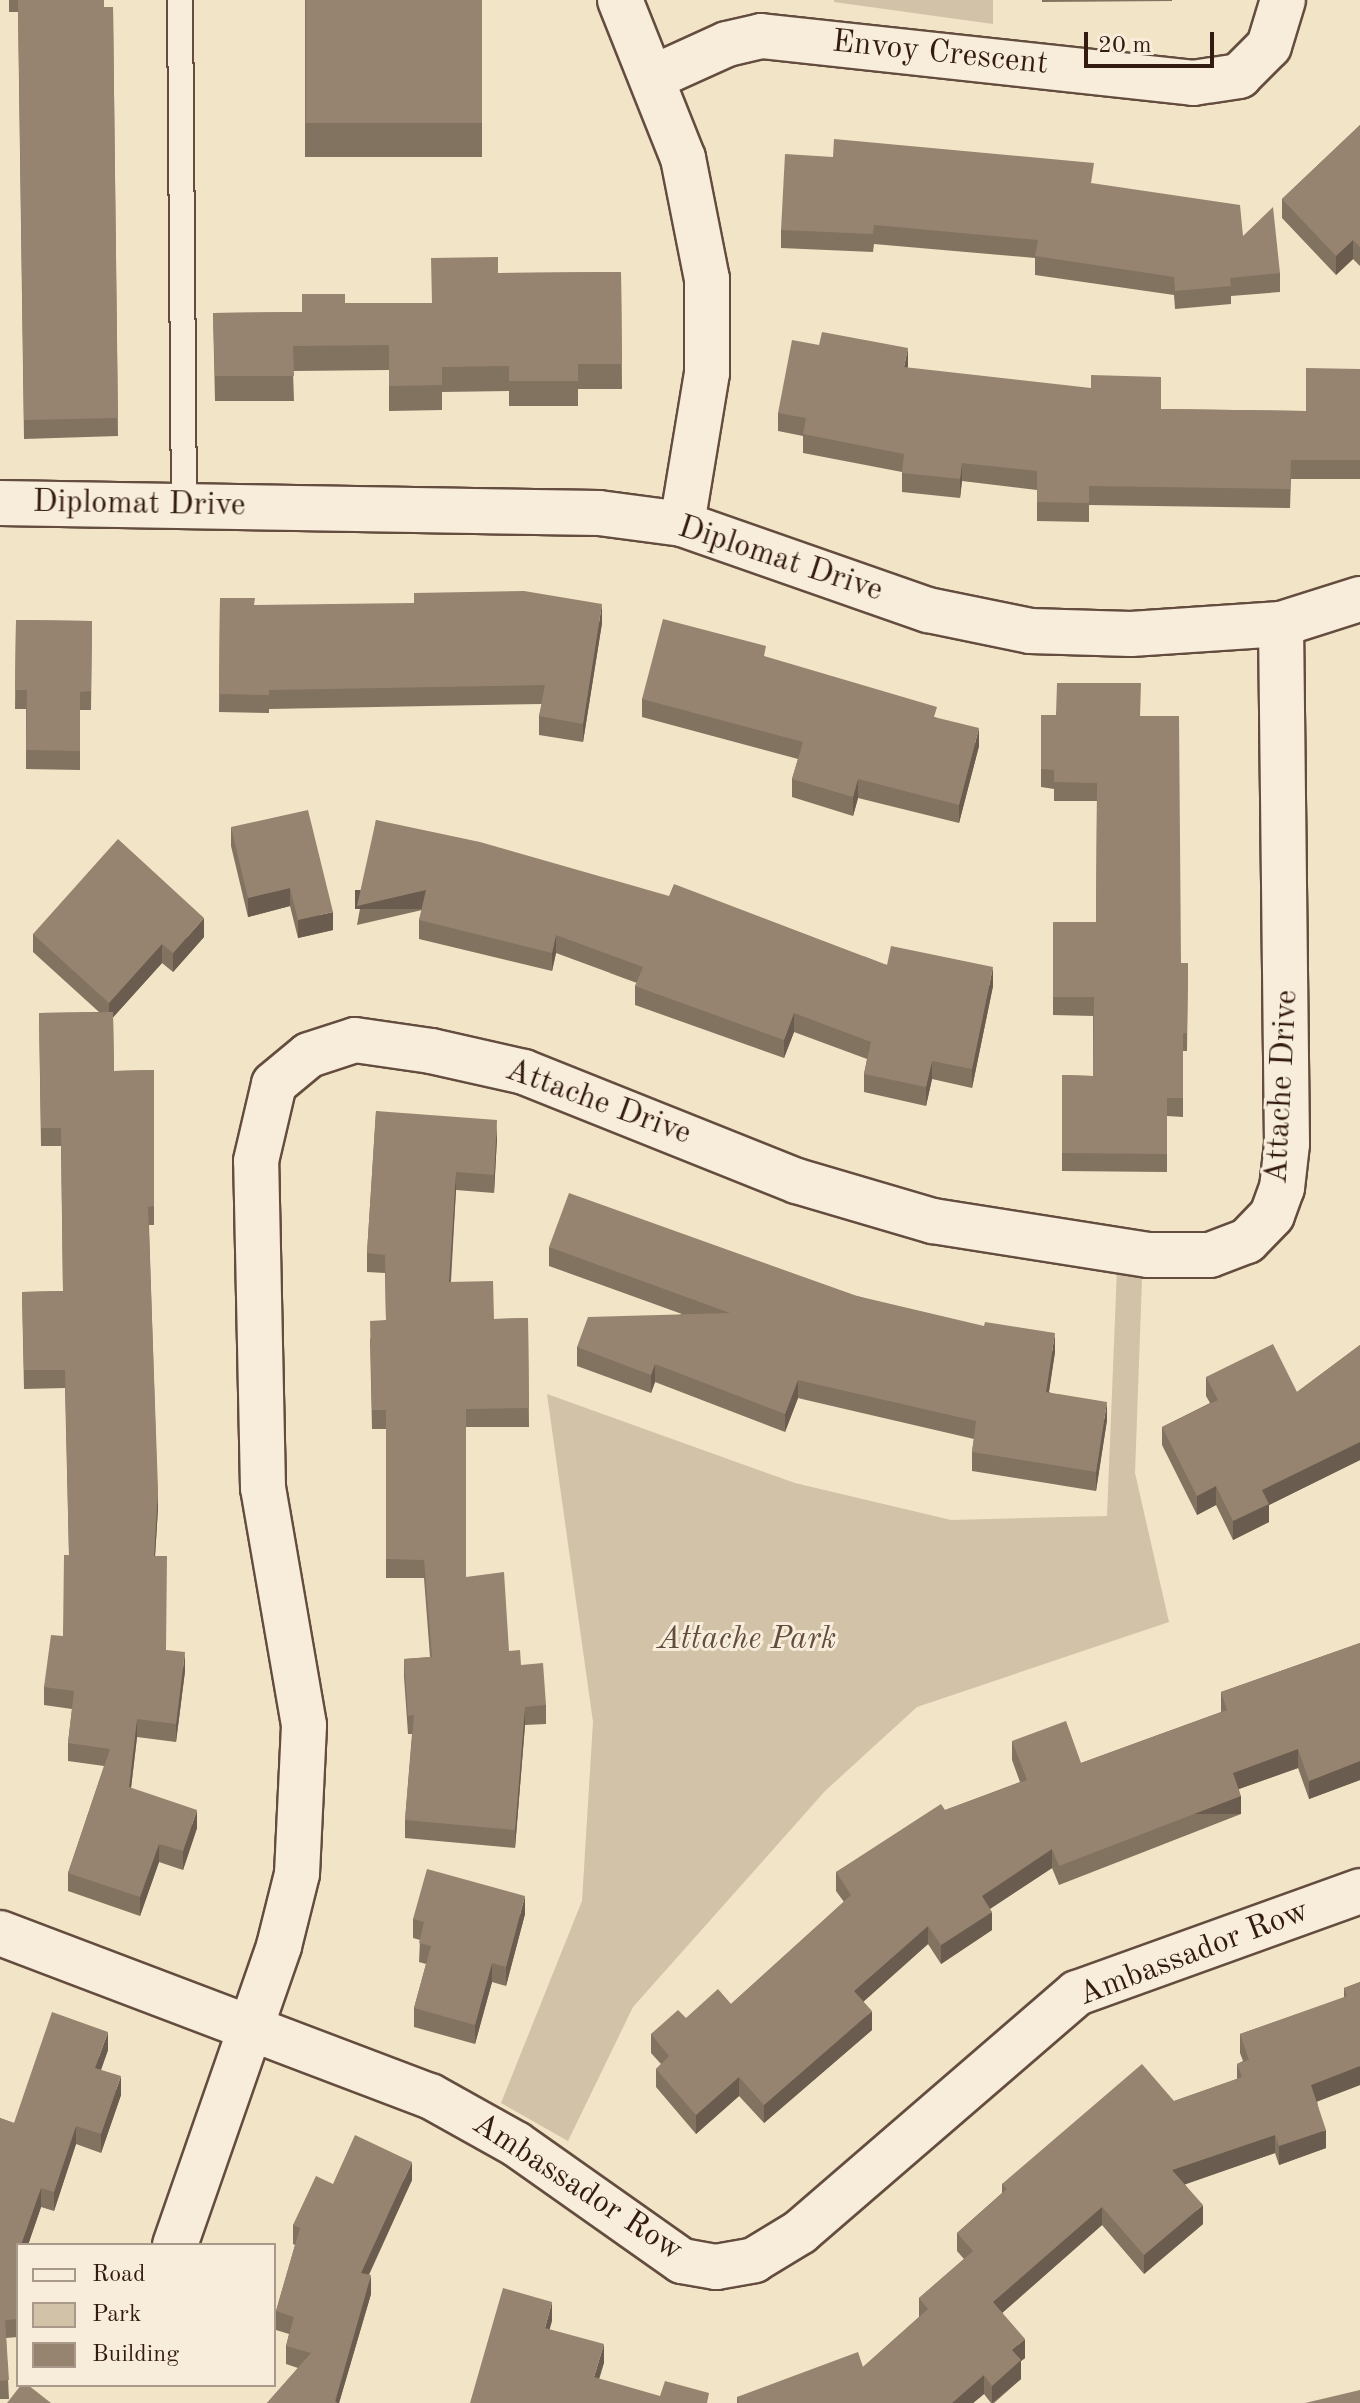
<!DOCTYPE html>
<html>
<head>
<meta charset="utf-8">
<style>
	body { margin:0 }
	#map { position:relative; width:1360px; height:2403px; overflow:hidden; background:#f2e4c6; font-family:"Old Standard TT",serif }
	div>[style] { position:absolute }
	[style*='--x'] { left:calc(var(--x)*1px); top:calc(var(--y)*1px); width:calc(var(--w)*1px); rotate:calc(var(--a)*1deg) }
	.green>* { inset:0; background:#d2c2a7 }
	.roads { filter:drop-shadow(2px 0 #644d3f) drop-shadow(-2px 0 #644d3f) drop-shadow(0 2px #644d3f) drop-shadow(0 -2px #644d3f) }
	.lane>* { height:24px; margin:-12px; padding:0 12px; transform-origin:12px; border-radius:12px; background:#f7edda }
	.street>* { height:44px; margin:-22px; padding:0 22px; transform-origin:22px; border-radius:22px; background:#f7edda }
	.wall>* { inset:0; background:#827260; transform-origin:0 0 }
	.shaded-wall>* { inset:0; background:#6a5c4e; transform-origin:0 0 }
	.building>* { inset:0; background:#978470; transform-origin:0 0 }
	span { translate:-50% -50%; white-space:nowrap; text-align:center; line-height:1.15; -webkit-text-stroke:6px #f7edda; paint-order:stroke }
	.street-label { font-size:32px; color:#341b12 }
	.park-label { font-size:32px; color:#634d3f; font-style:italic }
	.legend { position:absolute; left:16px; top:2243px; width:260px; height:144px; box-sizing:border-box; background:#f7edda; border:2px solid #a9998a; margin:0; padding:10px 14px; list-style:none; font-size:24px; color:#341b12 }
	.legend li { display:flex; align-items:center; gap:16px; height:40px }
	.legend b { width:40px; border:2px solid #a9998a }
	.scale { position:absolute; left:1084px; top:32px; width:130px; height:36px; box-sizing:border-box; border:4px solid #341b12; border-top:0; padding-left:10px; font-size:24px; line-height:28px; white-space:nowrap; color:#341b12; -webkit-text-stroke:6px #f7edda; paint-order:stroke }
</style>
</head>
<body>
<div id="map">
	<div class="green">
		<div style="clip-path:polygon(834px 0,993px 0,993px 24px,834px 2px)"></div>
		<div style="clip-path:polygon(1117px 1269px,1142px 1279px,1135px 1473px,1169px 1622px,917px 1707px,825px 1791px,633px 2007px,568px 2141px,501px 2103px,582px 1901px,593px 1722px,547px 1394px,795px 1483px,951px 1520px,1107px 1516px)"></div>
	</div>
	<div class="roads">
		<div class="lane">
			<div style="--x:180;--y:0;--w:505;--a:89.55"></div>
		</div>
		<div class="street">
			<div style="--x:620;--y:0;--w:170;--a:68.3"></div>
			<div style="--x:683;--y:158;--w:123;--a:78.8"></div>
			<div style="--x:707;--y:279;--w:94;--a:90"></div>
			<div style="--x:707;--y:373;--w:153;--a:99.4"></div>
			<div style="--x:652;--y:78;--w:82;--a:-24.4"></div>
			<div style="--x:727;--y:44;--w:35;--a:-13"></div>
			<div style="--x:761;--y:36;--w:435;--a:6.2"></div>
			<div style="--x:1193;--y:83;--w:47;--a:-8.7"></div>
			<div style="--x:1239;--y:76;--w:42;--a:-45"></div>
			<div style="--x:1269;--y:46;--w:48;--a:-73.1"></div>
			<div style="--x:0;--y:503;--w:599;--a:0.96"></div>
			<div style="--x:599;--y:513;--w:84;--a:7.5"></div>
			<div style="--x:682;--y:524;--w:261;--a:19.3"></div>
			<div style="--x:928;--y:610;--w:104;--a:11.6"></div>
			<div style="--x:1030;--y:631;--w:101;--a:1.7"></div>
			<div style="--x:1131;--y:634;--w:150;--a:-3.8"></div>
			<div style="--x:1281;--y:624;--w:83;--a:-17.6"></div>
			<div style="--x:0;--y:1933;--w:460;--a:20.8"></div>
			<div style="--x:430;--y:2096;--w:98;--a:29.2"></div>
			<div style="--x:516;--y:2144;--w:203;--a:35.2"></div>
			<div style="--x:682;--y:2261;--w:35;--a:10"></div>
			<div style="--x:716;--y:2267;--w:39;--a:-10"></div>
			<div style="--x:754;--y:2260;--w:54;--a:-31.3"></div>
			<div style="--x:800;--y:2232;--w:366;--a:-40.8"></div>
			<div style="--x:1077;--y:1993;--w:301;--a:-19.8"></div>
			<div style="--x:175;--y:2245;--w:317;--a:-70.8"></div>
			<div style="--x:279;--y:1946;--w:74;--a:-76"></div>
			<div style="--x:297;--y:1874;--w:149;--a:-87.3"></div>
			<div style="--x:304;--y:1725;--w:241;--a:-99.8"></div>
			<div style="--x:263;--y:1488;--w:327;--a:-91.2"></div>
			<div style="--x:256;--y:1161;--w:79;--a:-76.8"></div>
			<div style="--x:274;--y:1084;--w:45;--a:-39.6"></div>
			<div style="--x:309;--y:1055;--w:48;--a:-18.1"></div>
			<div style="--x:355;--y:1040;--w:77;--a:8.2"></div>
			<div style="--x:431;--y:1051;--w:95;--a:12.7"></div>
			<div style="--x:524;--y:1072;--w:294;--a:21.8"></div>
			<div style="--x:797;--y:1181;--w:142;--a:16.4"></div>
			<div style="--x:933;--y:1221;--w:218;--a:9"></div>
			<div style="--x:1148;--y:1255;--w:62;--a:0"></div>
			<div style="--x:1210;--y:1255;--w:40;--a:-21"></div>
			<div style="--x:1247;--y:1241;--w:36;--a:-46"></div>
			<div style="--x:1272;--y:1215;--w:29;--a:-70"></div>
			<div style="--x:1282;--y:1188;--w:44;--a:-83.5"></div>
			<div style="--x:1287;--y:1144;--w:520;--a:-90.66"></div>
		</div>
	</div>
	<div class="wall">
		<div style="clip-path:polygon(9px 0,104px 0,104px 7px,113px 7px,118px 436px,24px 439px,18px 12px,9px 12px)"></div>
		<div style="left:305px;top:0;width:177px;height:157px"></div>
		<div style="clip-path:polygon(1042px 0,1172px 0,1172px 1px,1042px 2px)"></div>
		<div style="clip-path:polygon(1360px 125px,1360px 266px,1353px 259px,1336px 275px,1282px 218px,1282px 199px)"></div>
		<div style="clip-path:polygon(1093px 184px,1243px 236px,1280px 273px,1280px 292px,1231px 296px,1231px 304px,1175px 309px,1174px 295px,1035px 275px,1035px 258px,874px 244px,873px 252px,781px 248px,781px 230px)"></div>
		<div style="clip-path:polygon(621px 272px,622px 389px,578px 389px,578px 406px,509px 406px,509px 391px,442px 392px,442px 410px,389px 411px,389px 370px,293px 371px,294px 401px,215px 401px,213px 313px,302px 312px,302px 294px,345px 303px,432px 303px,498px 273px)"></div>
		<div style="clip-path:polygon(907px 368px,1161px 409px,1306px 411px,1360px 369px,1360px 479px,1291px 479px,1290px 508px,1089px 505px,1089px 522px,1037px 521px,1037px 490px,962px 481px,960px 498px,902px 492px,902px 472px,803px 453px,803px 436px,778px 431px,778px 413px)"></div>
		<div style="clip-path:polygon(220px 598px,254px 605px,602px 623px,583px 742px,539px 735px,539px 716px,542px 704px,269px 709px,269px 713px,219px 712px)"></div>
		<div style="clip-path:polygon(16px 620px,92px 621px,91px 710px,80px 710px,80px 770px,26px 769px,26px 709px,15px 709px)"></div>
		<div style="clip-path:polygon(766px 657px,937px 718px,979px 746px,959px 823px,858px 798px,853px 816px,792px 797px,792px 779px,798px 759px,642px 717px,642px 699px)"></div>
		<div style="clip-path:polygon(1041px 715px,1140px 716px,1181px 963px,1188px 963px,1187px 1051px,1183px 1051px,1183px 1117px,1167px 1116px,1167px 1172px,1062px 1171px,1062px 1075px,1093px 1076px,1093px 1016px,1053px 1015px,1053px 922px,1096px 922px,1097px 801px,1054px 801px,1054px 789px,1041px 787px)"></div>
		<div style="clip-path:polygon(376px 820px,887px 965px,993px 986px,972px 1088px,932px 1079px,926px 1106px,864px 1092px,864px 1074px,867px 1059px,794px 1032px,784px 1058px,635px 1005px,635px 986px,637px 983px,556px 953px,552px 971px,419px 939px,419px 920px,422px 910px,357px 925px)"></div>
		<div style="clip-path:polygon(231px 827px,333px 930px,298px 938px,290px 906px,248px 917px,231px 846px)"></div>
		<div style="clip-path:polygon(33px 934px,204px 937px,173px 972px,162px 963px,113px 1017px,114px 1071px,154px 1070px,154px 1225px,149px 1225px,158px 1508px,155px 1556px,166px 1650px,185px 1671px,176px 1742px,137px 1737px,131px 1788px,197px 1828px,183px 1870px,159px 1862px,140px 1916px,68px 1891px,68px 1873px,104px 1766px,68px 1761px,68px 1743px,72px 1709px,44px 1705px,44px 1687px,63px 1636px,69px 1555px,65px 1388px,24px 1389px,22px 1292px,63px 1291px,61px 1146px,41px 1146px,39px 1013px,99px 1012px,33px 952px)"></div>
		<div style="clip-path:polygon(376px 1111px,497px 1138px,494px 1193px,456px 1190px,451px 1282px,494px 1319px,528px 1318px,529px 1427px,466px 1427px,466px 1577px,509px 1651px,521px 1665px,546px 1705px,546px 1724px,525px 1725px,515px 1848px,405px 1838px,405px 1820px,412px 1734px,408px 1734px,404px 1677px,404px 1659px,430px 1657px,424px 1578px,386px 1578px,386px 1429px,372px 1429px,370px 1339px,386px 1320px,385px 1273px,367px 1272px,367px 1253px)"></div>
		<div style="clip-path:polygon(549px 1247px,857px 1296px,1055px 1352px,1049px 1392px,1107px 1420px,1096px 1491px,972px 1471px,972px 1452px,974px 1439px,798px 1398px,785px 1432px,655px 1382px,651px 1393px,577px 1366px,577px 1347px,682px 1314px,549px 1266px)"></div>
		<div style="clip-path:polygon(1360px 1345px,1360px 1460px,1269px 1505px,1269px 1522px,1233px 1540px,1216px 1505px,1197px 1515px,1162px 1445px,1162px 1427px,1210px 1403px,1206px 1396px,1206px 1377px,1297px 1392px)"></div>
		<div style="clip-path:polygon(1360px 1643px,1360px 1780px,1309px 1799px,1298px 1768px,1239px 1789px,1241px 1814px,1059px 1885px,1052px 1868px,990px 1909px,992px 1930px,941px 1964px,928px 1944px,863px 2002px,872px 2030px,764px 2123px,739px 2096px,696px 2134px,656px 2087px,656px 2069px,661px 2064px,651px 2053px,651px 2034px,686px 2018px,731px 2004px,844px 1902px,836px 1891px,836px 1872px,945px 1810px,1020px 1782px,1012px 1760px,1012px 1741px,1081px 1763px,1221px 1712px,1221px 1692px)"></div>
		<div style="clip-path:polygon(525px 1914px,506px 1986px,492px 1982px,475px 2044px,414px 2027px,414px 2008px,426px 1964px,419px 1962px,420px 1940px,413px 1938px,413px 1919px)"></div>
		<div style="clip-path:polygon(1360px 1982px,1360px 2085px,1317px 2101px,1326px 2148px,1279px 2165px,1275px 2153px,1185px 2184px,1203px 2224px,1144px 2274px,1102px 2225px,1002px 2313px,1025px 2358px,1021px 2361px,1021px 2379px,994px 2403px,991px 2403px,984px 2394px,973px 2403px,737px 2403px,737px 2397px,863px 2367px,919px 2317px,919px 2298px,964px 2259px,957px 2251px,957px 2233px,1002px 2193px,1002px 2184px,1174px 2101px,1237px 2079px,1237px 2064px,1243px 2061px,1240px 2053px,1240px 2034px,1344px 1998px,1344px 1988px)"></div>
		<div style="clip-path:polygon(108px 2050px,101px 2070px,121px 2095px,101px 2153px,76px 2144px,54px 2211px,41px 2207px,28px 2245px,18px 2245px,18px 2337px,6px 2338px,9px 2399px,0 2399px,0 2118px,14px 2123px)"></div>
		<div style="clip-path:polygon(412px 2180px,369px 2275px,371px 2294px,339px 2403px,267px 2403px,298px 2368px,286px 2364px,286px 2346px,289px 2334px,276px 2330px,276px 2311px,295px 2245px,293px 2244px,293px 2225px,333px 2184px)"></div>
	</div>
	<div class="shaded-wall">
		<div style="clip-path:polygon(1353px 240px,1353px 259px,1336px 275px,1336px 256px)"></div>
		<div style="clip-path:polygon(908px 348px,908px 366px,904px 386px,904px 367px)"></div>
		<div style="clip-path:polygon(962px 463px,962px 481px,960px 498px,960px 479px)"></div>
		<div style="clip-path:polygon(602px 604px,602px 623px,583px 742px,583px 724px)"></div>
		<div style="clip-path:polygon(979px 728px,979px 746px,959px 823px,959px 805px)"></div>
		<div style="clip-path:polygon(858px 779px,858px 798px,853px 816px,853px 797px)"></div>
		<div style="clip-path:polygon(290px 888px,290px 906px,248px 917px,248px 898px)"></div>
		<div style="left:426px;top:890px;width:19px;height:71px;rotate:90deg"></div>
		<div style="clip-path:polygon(333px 912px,333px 930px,298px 938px,298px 920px)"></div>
		<div style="clip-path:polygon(204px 918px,204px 937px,173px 972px,173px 953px)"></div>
		<div style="clip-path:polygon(556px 935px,556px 953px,552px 971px,552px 953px)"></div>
		<div style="clip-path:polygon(162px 944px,162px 963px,109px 1022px,109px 1003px)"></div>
		<div style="clip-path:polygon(993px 967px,993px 986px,972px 1088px,972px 1069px)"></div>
		<div style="clip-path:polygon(794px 1013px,794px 1032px,784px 1058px,784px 1040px)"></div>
		<div style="clip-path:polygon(932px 1061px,932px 1079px,926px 1106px,926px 1087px)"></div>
		<div style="clip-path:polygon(497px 1120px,497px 1138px,494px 1193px,494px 1175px)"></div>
		<div style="clip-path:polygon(456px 1172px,456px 1190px,449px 1300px,449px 1282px)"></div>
		<div style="clip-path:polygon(1055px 1333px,1055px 1352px,1046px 1410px,1046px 1392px)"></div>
		<div style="clip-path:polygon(655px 1364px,655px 1382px,651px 1393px,651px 1375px)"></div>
		<div style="clip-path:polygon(798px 1380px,798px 1398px,785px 1432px,785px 1414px)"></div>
		<div style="clip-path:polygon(1107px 1402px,1107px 1420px,1096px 1491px,1096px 1472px)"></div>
		<div style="clip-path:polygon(1360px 1442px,1360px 1460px,1269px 1505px,1269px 1522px,1233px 1540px,1233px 1521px,1262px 1490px)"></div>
		<div style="clip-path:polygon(1216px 1486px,1216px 1505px,1197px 1515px,1197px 1496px)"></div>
		<div style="clip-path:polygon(158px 1489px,158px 1508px,154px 1574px,154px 1556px)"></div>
		<div style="clip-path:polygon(185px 1652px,185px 1671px,176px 1742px,176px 1724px)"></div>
		<div style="clip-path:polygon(525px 1707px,525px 1725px,515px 1848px,515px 1830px)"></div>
		<div style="clip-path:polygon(137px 1719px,137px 1737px,129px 1805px,129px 1787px)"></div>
		<div style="clip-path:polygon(1298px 1749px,1298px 1768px,1233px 1791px,1233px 1773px)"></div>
		<div style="clip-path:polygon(1360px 1761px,1360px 1780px,1309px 1799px,1309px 1781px)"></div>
		<div style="left:1241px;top:1796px;width:18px;height:195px;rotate:90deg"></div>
		<div style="clip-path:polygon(197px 1810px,197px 1828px,183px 1870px,183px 1851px)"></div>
		<div style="clip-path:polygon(159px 1844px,159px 1862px,140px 1916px,140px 1897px)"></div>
		<div style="clip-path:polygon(1052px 1849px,1052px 1868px,982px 1914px,982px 1896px)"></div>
		<div style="clip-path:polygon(525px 1896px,525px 1914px,506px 1986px,506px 1967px)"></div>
		<div style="clip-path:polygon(992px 1912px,992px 1930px,941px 1964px,941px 1945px)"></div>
		<div style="clip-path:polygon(928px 1926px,928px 1944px,854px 2010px,854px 1991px)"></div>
		<div style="clip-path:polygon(492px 1963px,492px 1982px,475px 2044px,475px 2025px)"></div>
		<div style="clip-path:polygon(872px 2011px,872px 2030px,764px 2123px,764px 2105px)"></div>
		<div style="clip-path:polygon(108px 2032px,108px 2050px,95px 2086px,95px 2068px)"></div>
		<div style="clip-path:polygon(1360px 2066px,1360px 2085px,1311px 2104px,1311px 2085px)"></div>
		<div style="clip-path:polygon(121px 2076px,121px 2095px,101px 2153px,101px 2134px)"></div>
		<div style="clip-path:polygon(739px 2077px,739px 2096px,696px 2134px,696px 2115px)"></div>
		<div style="clip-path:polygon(76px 2126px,76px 2144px,54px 2211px,54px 2192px)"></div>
		<div style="clip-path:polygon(1326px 2130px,1326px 2148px,1279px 2165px,1279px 2146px)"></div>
		<div style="clip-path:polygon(1275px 2135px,1275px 2153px,1172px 2189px,1172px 2170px)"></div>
		<div style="clip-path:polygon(412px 2162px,412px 2180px,361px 2291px,361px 2273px)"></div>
		<div style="clip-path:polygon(41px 2188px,41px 2207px,28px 2245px,21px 2245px)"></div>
		<div style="clip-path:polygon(1203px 2205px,1203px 2224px,1144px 2274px,1144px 2255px)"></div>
		<div style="clip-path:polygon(1102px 2207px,1102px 2225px,993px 2321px,993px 2302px)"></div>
		<div style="clip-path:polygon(371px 2275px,371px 2294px,339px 2403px,335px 2403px)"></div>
		<div style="clip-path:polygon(552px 2302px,552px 2321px,545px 2346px,545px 2328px)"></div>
		<div style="clip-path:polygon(1025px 2339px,1025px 2358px,1021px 2361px,1021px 2379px,992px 2403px,992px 2386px,1012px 2350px)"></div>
		<div style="clip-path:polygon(604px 2344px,604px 2363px,594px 2396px,594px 2377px)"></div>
		<div style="clip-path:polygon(984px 2375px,984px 2394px,973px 2403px,952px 2403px)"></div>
	</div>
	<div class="building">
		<div style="clip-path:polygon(18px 0,104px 0,104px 7px,113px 7px,118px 418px,24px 420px)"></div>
		<div style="left:306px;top:0;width:176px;height:123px"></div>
		<div style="clip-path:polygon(1360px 125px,1360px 247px,1353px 240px,1336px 256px,1282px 199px)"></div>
		<div style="clip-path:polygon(834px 139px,1094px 163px,1091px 183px,1240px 205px,1243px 236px,1273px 207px,1280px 273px,1230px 278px,1231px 286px,1175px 291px,1174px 277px,1035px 256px,1038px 240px,874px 225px,873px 234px,781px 230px,785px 154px,833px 157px)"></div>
		<div style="clip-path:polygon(498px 257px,498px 273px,621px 272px,622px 364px,578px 364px,578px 381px,509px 381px,509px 366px,442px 367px,442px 385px,389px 386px,389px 345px,293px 346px,294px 376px,215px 376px,213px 313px,302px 312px,302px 294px,345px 294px,345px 303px,432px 303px,431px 258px)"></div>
		<div style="clip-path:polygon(822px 332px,908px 348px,904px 367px,1091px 388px,1091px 375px,1161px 377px,1161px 409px,1306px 411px,1306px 368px,1360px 369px,1360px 460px,1291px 460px,1290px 489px,1089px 486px,1089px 503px,1037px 502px,1037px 471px,962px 463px,960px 479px,902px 473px,904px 454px,803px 434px,806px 418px,778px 413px,792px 340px,819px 345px)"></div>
		<div style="clip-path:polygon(524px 591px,602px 604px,583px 724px,539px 716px,545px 685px,269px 690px,269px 695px,219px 694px,220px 598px,255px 598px,254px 605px,414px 603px,414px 593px)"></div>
		<div style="clip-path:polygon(663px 619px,766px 646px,764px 656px,937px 707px,934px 717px,979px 728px,959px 805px,858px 779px,853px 797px,792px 779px,803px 742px,642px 699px)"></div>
		<div style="clip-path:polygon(16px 620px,92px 621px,91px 691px,80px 692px,80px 751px,26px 750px,27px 690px,15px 690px)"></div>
		<div style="clip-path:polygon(1057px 683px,1141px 683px,1140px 716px,1179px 716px,1181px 963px,1188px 963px,1187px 1033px,1183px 1033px,1183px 1098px,1167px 1098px,1167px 1154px,1062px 1153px,1062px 1075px,1093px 1076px,1094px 997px,1053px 997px,1053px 922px,1096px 922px,1097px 783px,1054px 782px,1054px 770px,1041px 769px,1041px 715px,1056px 715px)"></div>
		<div style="clip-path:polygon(308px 810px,333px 912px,298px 920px,290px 888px,248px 898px,231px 827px)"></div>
		<div style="clip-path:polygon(376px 820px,480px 842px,669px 896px,674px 884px,887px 965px,891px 946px,993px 967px,972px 1069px,932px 1061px,926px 1087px,864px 1074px,871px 1042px,794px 1013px,784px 1040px,635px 986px,643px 967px,556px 935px,552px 953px,419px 920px,426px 890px,357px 906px)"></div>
		<div style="clip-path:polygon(118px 839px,204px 918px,173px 953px,162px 944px,109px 1003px,33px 934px)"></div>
		<div style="clip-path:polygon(113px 1012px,114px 1071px,154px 1070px,154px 1206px,148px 1207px,158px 1489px,154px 1556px,167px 1556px,166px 1650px,185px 1652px,176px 1724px,137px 1719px,129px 1787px,197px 1810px,183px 1851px,159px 1844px,140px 1897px,68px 1873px,110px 1749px,68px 1743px,74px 1691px,44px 1687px,51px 1635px,63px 1636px,64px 1555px,69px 1555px,65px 1370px,24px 1370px,22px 1292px,63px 1291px,61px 1128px,41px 1128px,39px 1013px)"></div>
		<div style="clip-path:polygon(376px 1111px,497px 1120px,494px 1175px,456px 1172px,449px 1282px,493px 1281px,494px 1319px,528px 1318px,529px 1408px,466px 1409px,466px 1577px,504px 1572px,509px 1651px,520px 1650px,521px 1665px,543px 1663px,546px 1705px,525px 1707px,515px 1830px,405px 1820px,414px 1715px,408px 1716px,404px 1659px,432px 1657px,424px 1560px,386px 1559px,386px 1410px,372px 1410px,370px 1321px,386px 1320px,385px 1255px,367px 1253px)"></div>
		<div style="clip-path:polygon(569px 1193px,857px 1296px,984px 1326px,985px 1322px,1055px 1333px,1046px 1392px,1107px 1402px,1096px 1472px,972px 1452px,976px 1421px,798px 1380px,785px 1414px,655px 1364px,651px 1375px,577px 1347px,588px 1317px,730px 1313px,549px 1247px)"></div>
		<div style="clip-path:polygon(1273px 1344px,1297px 1392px,1360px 1345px,1360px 1442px,1262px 1490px,1269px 1504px,1233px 1521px,1216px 1486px,1197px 1496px,1162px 1427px,1218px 1400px,1206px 1377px)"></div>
		<div style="clip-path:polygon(1360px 1643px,1360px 1761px,1309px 1781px,1298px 1749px,1233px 1773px,1241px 1796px,1059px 1866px,1052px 1849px,982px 1896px,992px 1912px,941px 1945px,928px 1926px,854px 1991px,872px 2011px,764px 2105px,739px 2077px,696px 2115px,656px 2069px,669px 2056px,651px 2034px,678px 2010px,686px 2018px,718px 1989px,731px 2004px,851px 1895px,836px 1872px,941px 1804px,945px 1810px,1027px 1780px,1012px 1741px,1066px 1721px,1081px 1763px,1227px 1710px,1221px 1692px)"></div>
		<div style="clip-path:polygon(427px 1869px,525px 1896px,506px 1967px,492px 1963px,475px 2025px,414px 2008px,431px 1946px,419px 1943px,424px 1922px,413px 1919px)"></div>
		<div style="clip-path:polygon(1360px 1982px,1360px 2066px,1311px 2085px,1326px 2130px,1279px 2146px,1275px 2135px,1172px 2170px,1203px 2205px,1144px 2255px,1102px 2207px,993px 2302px,1025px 2339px,1012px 2350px,1021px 2360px,992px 2386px,984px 2375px,952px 2403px,739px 2403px,737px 2397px,858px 2352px,863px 2367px,928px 2309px,919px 2298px,973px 2251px,957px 2233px,1007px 2189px,1002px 2184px,1142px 2064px,1174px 2101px,1242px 2077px,1237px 2064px,1249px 2060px,1240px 2034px,1347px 1996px,1344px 1988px)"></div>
		<div style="clip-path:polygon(52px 2012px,108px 2032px,95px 2068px,121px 2076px,101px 2134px,76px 2126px,54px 2192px,41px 2188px,21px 2245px,18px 2245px,18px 2319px,5px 2320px,9px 2380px,0 2381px,0 2118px,14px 2123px)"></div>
		<div style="clip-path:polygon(355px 2135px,412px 2162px,361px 2273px,371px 2275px,335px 2401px,337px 2403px,267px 2403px,311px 2353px,286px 2346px,294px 2317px,276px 2311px,300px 2228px,293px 2225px,316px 2176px,333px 2184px)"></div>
		<div style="clip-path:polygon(503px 2288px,552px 2302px,545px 2328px,604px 2344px,594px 2377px,660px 2396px,665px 2381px,709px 2393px,707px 2403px,470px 2403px)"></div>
		<div style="clip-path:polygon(21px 2385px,28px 2385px,51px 2403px,7px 2403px)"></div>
		<div style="clip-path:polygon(1360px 2390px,1360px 2403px,1305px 2403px)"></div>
	</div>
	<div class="street-label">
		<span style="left:940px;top:54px;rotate:6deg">Envoy Crescent</span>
		<span style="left:139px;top:505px;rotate:1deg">Diplomat Drive</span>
		<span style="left:780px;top:560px;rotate:18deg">Diplomat Drive</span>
		<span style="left:1283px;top:1087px;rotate:-87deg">Attache Drive</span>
		<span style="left:598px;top:1103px;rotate:20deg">Attache Drive</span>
		<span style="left:1194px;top:1954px;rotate:-21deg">Ambassador Row</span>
		<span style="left:577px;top:2188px;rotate:33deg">Ambassador Row</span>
	</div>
	<div class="park-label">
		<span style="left:747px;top:1640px">Attache Park</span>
	</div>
	<ul class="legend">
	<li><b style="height:10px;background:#f7edda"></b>Road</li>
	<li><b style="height:22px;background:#d2c2a7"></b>Park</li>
	<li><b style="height:22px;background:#978470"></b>Building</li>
	</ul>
	<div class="scale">20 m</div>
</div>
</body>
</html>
